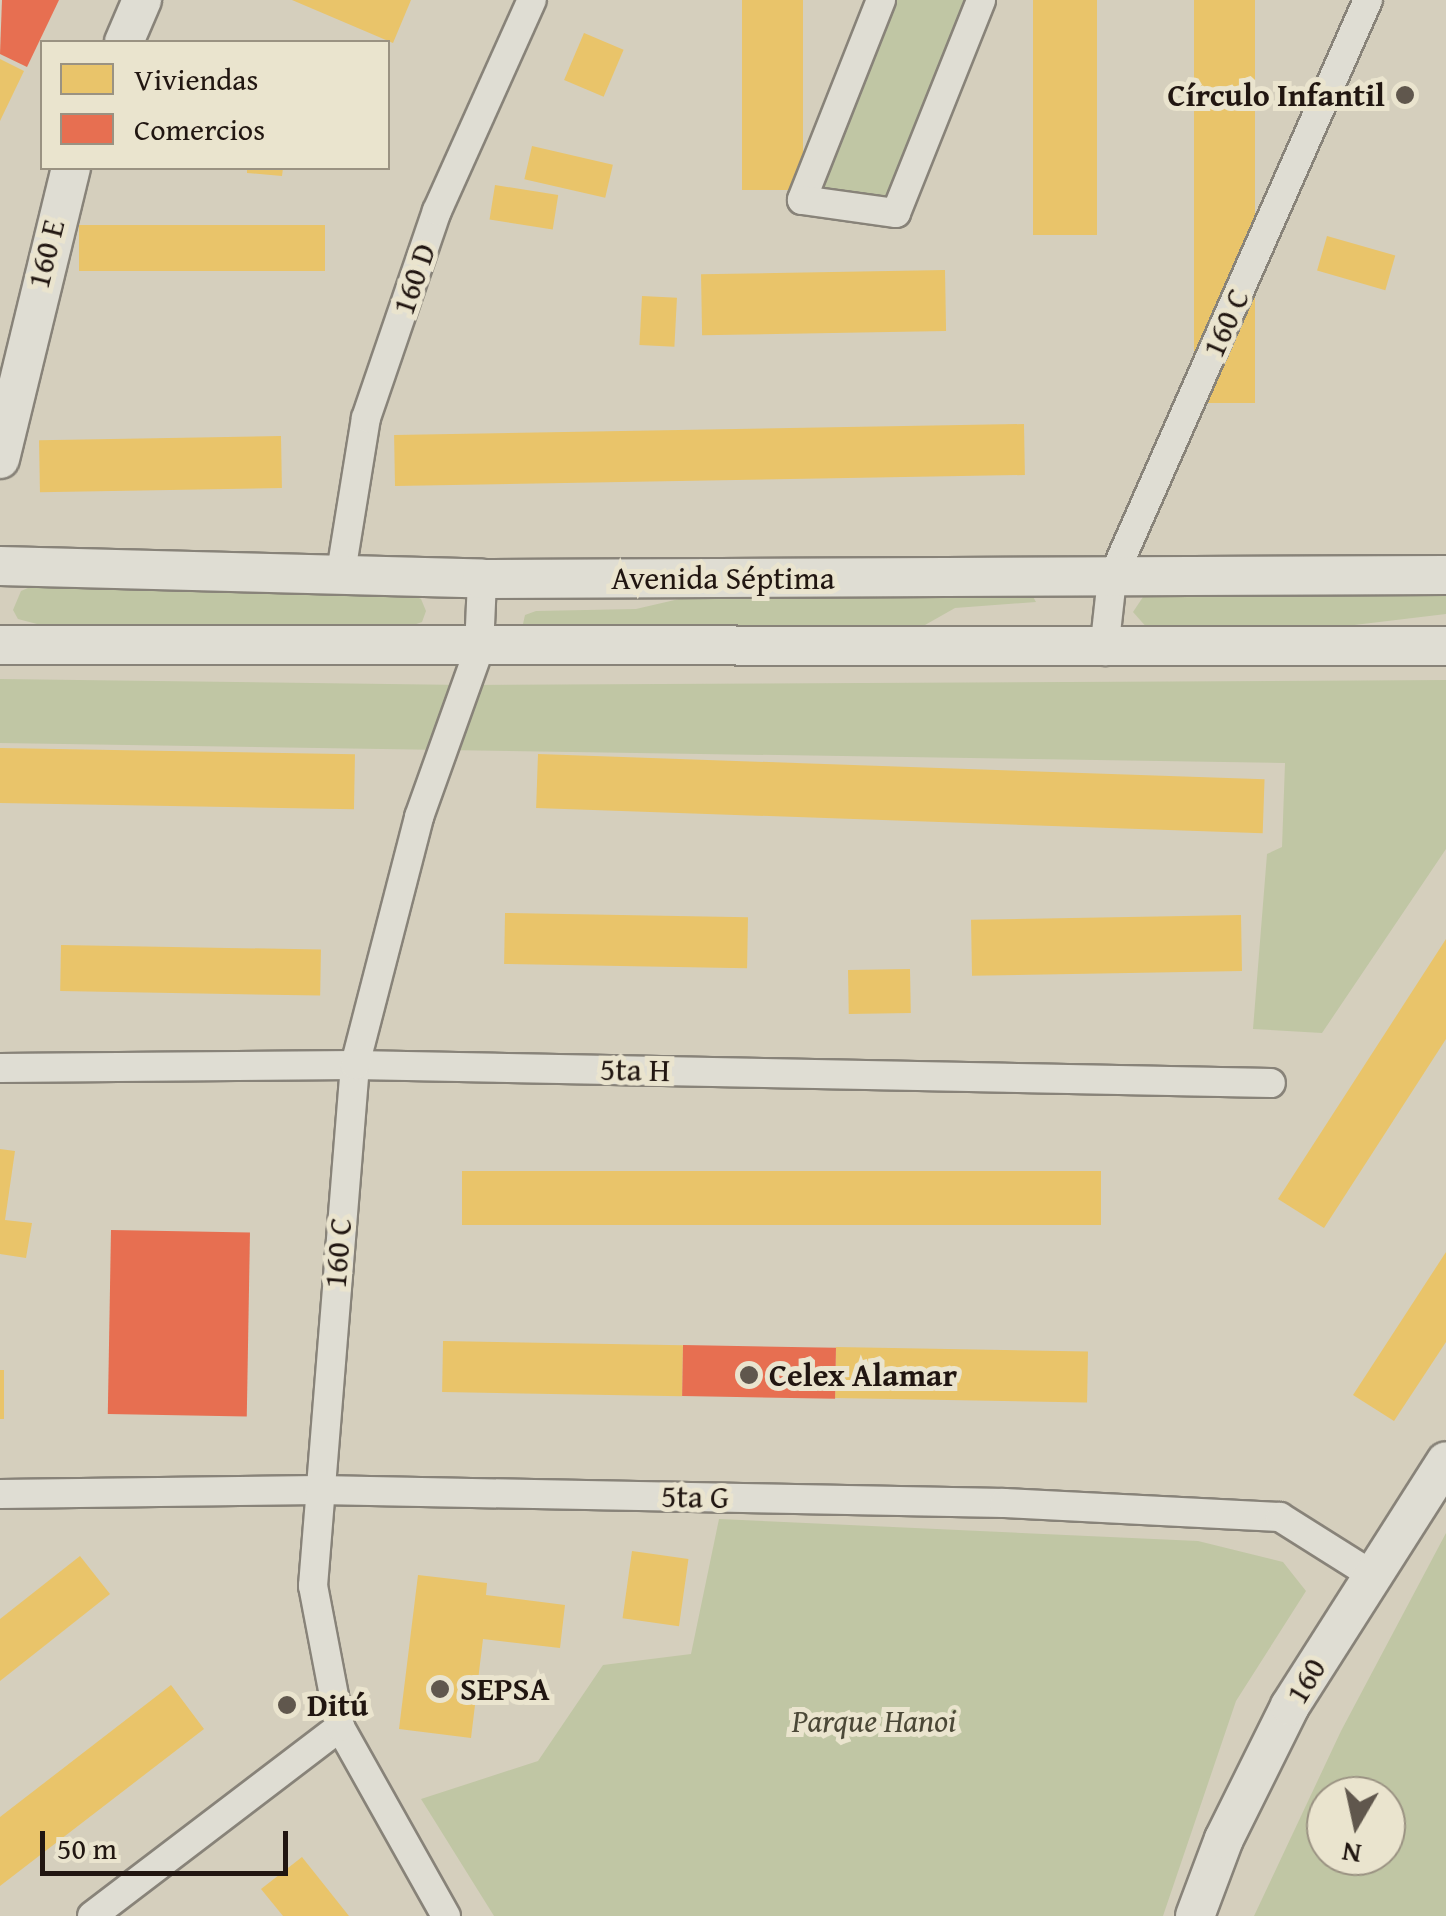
<!DOCTYPE html>
<html>
<head>
<meta charset="utf-8">
<style>
	body { margin:0 }
	#map { position:relative; width:1446px; height:1916px; overflow:hidden; background:#d5cfbd; font-family:"Gentium Book Plus",serif }
	div>[style] { position:absolute }
	[style*='--x'] { left:calc(var(--x)*1px); top:calc(var(--y)*1px); width:calc(var(--w)*1px); rotate:calc(var(--a)*1deg) }
	.green>* { inset:0; background:#c0c6a4 }
	.homes>* { inset:0; background:#e9c46a; transform-origin:0 0 }
	.shops>* { inset:0; background:#e76f51; transform-origin:0 0 }
	.roads { filter:drop-shadow(2px 0 #888379) drop-shadow(-2px 0 #888379) drop-shadow(0 2px #888379) drop-shadow(0 -2px #888379) }
	.street>* { height:28px; margin:-14px; padding:0 14px; transform-origin:14px; border-radius:14px; background:#dfddd3 }
	.secondary>* { height:38px; margin:-19px; padding:0 19px; transform-origin:19px; border-radius:19px; background:#dfddd3 }
	.dots>* { width:28px; height:28px; translate:-50% -50%; box-sizing:border-box; border:5px solid #eae4ce; border-radius:50% }
	span { translate:-50% -50%; white-space:nowrap; text-align:center; line-height:1.15; -webkit-text-stroke:10px #eae4ce; paint-order:stroke }
	.poi-label { font-size:32px; color:#211611; font-weight:700 }
	.right { translate:-100% -50%; text-align:right }
	.left { translate:0 -50%; text-align:left }
	.street-label { font-size:32px; color:#211611 }
	.park-label { font-size:32px; color:#4b4837; font-style:italic }
	.legend { position:absolute; left:40px; top:40px; width:350px; height:130px; box-sizing:border-box; background:#eae4ce; border:2px solid #9a9282; margin:0; padding:12px 18px; list-style:none; font-size:30px; color:#211611 }
	.legend li { display:flex; align-items:center; gap:20px; height:50px }
	.legend b { width:50px; border:2px solid #9a9282 }
	.north { position:absolute; left:1306px; top:1776px; width:100px; height:100px; box-sizing:border-box; background:#eae4ce; border:2px solid #9a9282; border-radius:50%; rotate:189deg; font-size:28px; font-weight:700; line-height:40px; text-align:center; color:#211611 }
	.north::after { content:''; display:block; margin:auto; width:35px; height:45px; background:#60574d; clip-path:polygon(50% 0,100% 100%,50% 72%,0 100%) }
	.scale { position:absolute; left:40px; top:1831px; width:248px; height:45px; box-sizing:border-box; border:5px solid #211611; border-top:0; padding-left:12px; font-size:30px; line-height:35px; white-space:nowrap; color:#211611; -webkit-text-stroke:8px #eae4ce; paint-order:stroke }
</style>
</head>
<body>
<div id="map">
	<div class="green">
		<div style="clip-path:polygon(881px 0,981px 0,896px 213px,802px 200px)"></div>
		<div style="clip-path:polygon(35px 585px,405px 591px,421px 599px,426px 611px,422px 622px,405px 628px,37px 624px,18px 619px,13px 610px,21px 591px)"></div>
		<div style="clip-path:polygon(1031px 593px,1036px 602px,955px 608px,925px 625px,903px 627px,531px 629px,523px 624px,525px 615px,536px 611px,636px 609px,692px 596px)"></div>
		<div style="clip-path:polygon(1446px 593px,1446px 614px,1346px 626px,1149px 630px,1133px 612px,1145px 594px)"></div>
		<div style="clip-path:polygon(0 679px,465px 685px,1446px 680px,1446px 849px,1322px 1033px,1253px 1029px,1267px 854px,1282px 847px,1285px 763px,0 743px)"></div>
		<div style="clip-path:polygon(719px 1519px,1198px 1541px,1283px 1562px,1306px 1591px,1236px 1701px,1163px 1916px,494px 1916px,421px 1799px,538px 1761px,603px 1665px,691px 1654px)"></div>
		<div style="clip-path:polygon(evenodd,1446px 1533px,1446px 1916px,1254px 1916px,1341px 1731px,1446px 1533px,1326px 1796px,1386px 1796px,1386px 1856px,1326px 1856px,1326px 1796px)"></div>
	</div>
	<div class="homes">
		<div style="clip-path:polygon(292px 0,411px 0,393px 43px)"></div>
		<div style="left:742px;top:0;width:61px;height:190px"></div>
		<div style="left:1033px;top:0;width:64px;height:235px"></div>
		<div style="left:1194px;top:0;width:61px;height:403px"></div>
		<div style="left:584px;top:33px;width:43px;height:51px;rotate:23deg"></div>
		<div style="clip-path:polygon(0 59px,24px 71px,0 121px)"></div>
		<div style="left:532px;top:146px;width:83px;height:34px;rotate:13deg"></div>
		<div style="clip-path:polygon(247px 168px,283px 168px,282px 176px,247px 173px)"></div>
		<div style="left:495px;top:185px;width:64px;height:35px;rotate:9deg"></div>
		<div style="left:79px;top:225px;width:246px;height:46px"></div>
		<div style="left:1327px;top:236px;width:71px;height:36px;rotate:16deg"></div>
		<div style="left:945px;top:270px;width:61px;height:244px;rotate:89deg"></div>
		<div style="left:642px;top:296px;width:35px;height:49px;rotate:3deg"></div>
		<div style="left:1024px;top:424px;width:51px;height:630px;rotate:89deg"></div>
		<div style="left:281px;top:436px;width:52px;height:242px;rotate:89deg"></div>
		<div style="left:0;top:748px;width:355px;height:55px;rotate:1deg"></div>
		<div style="left:538px;top:754px;width:727px;height:54px;rotate:2deg"></div>
		<div style="left:505px;top:913px;width:243px;height:51px;rotate:1deg"></div>
		<div style="left:1241px;top:915px;width:56px;height:270px;rotate:89deg"></div>
		<div style="clip-path:polygon(1446px 939px,1446px 1039px,1324px 1228px,1278px 1199px)"></div>
		<div style="left:61px;top:945px;width:260px;height:46px;rotate:1deg"></div>
		<div style="left:910px;top:969px;width:44px;height:62px;rotate:89deg"></div>
		<div style="clip-path:polygon(0 1149px,15px 1151px,5px 1220px,32px 1223px,26px 1258px,0 1254px)"></div>
		<div style="left:462px;top:1171px;width:639px;height:54px"></div>
		<div style="clip-path:polygon(1446px 1252px,1446px 1342px,1394px 1421px,1353px 1395px)"></div>
		<div style="left:443px;top:1341px;width:240px;height:51px;rotate:1deg"></div>
		<div style="left:836px;top:1347px;width:252px;height:51px;rotate:1deg"></div>
		<div style="left:0;top:1370px;width:4px;height:49px"></div>
		<div style="left:632px;top:1551px;width:57px;height:68px;rotate:8deg"></div>
		<div style="clip-path:polygon(80px 1556px,110px 1594px,0 1681px,0 1619px)"></div>
		<div style="clip-path:polygon(418px 1575px,487px 1583px,486px 1595px,565px 1605px,560px 1648px,483px 1639px,471px 1738px,399px 1729px)"></div>
		<div style="clip-path:polygon(171px 1685px,204px 1729px,0 1886px,0 1817px)"></div>
		<div style="clip-path:polygon(302px 1857px,349px 1916px,283px 1916px,261px 1889px)"></div>
	</div>
	<div class="shops">
		<div style="clip-path:polygon(2px 0,59px 0,27px 67px,0 54px)"></div>
		<div style="left:111px;top:1230px;width:139px;height:184px;rotate:1deg"></div>
		<div style="left:683px;top:1345px;width:153px;height:51px;rotate:1deg"></div>
	</div>
	<div class="roads">
		<div class="street">
			<div style="--x:881;--y:0;--w:215;--a:111.6"></div>
			<div style="--x:802;--y:200;--w:95;--a:7.9"></div>
			<div style="--x:896;--y:213;--w:229;--a:-68.2"></div>
			<div style="--x:341;--y:572;--w:156;--a:-80.8"></div>
			<div style="--x:366;--y:418;--w:219;--a:-71.1"></div>
			<div style="--x:437;--y:211;--w:231;--a:-65.8"></div>
			<div style="--x:1104;--y:651;--w:72;--a:-83.7"></div>
			<div style="--x:1112;--y:579;--w:633;--a:-66.15"></div>
			<div style="--x:0;--y:1068;--w:355;--a:-0.5"></div>
			<div style="--x:355;--y:1065;--w:916;--a:1.13"></div>
			<div style="--x:0;--y:1494;--w:319;--a:-0.7"></div>
			<div style="--x:319;--y:1490;--w:685;--a:1.09"></div>
			<div style="--x:1004;--y:1503;--w:276;--a:2.9"></div>
			<div style="--x:1280;--y:1517;--w:109;--a:32.2"></div>
			<div style="--x:92;--y:1916;--w:312;--a:-37.3"></div>
			<div style="--x:446;--y:1916;--w:217;--a:-119.3"></div>
			<div style="--x:340;--y:1727;--w:144;--a:-100.8"></div>
			<div style="--x:313;--y:1586;--w:523;--a:-85.39"></div>
			<div style="--x:355;--y:1065;--w:256;--a:-75.5"></div>
			<div style="--x:419;--y:817;--w:178;--a:-70.3"></div>
			<div style="--x:479;--y:649;--w:70;--a:-87.5"></div>
		</div>
		<div class="secondary">
			<div style="--x:124;--y:42;--w:46;--a:-66.8"></div>
			<div style="--x:0;--y:459;--w:300;--a:-76.3"></div>
			<div style="--x:0;--y:566;--w:482;--a:1.5"></div>
			<div style="--x:482;--y:579;--w:964;--a:-0.24"></div>
			<div style="--x:0;--y:645;--w:1446;--a:0.04"></div>
			<div style="--x:1195;--y:1916;--w:82;--a:-69.4"></div>
			<div style="--x:1224;--y:1839;--w:148;--a:-63.6"></div>
			<div style="--x:1290;--y:1706;--w:290;--a:-57.5"></div>
		</div>
	</div>
	<div class="dots">
		<div style="left:1405px;top:95px;background:#60574d"></div>
		<div style="left:749px;top:1375px;background:#60574d"></div>
		<div style="left:440px;top:1689px;background:#60574d"></div>
		<div style="left:287px;top:1705px;background:#60574d"></div>
	</div>
	<div class="poi-label">
		<span class="right" style="left:1385px;top:95px">Círculo Infantil</span>
		<span class="left" style="left:769px;top:1375px">Celex Alamar</span>
		<span class="left" style="left:460px;top:1689px">SEPSA</span>
		<span class="left" style="left:307px;top:1705px">Ditú</span>
	</div>
	<div class="street-label">
		<span style="left:46px;top:254px;rotate:-76deg">160 E</span>
		<span style="left:414px;top:279px;rotate:-71deg">160 D</span>
		<span style="left:1226px;top:323px;rotate:-66deg">160 C</span>
		<span style="left:723px;top:578px">Avenida Séptima</span>
		<span style="left:635px;top:1070px;rotate:1deg">5ta H</span>
		<span style="left:338px;top:1253px;rotate:-85deg">160 C</span>
		<span style="left:695px;top:1497px;rotate:1deg">5ta G</span>
		<span style="left:1306px;top:1681px;rotate:-59deg">160</span>
	</div>
	<div class="park-label">
		<span style="left:874px;top:1721px">Parque Hanoi</span>
	</div>
	<ul class="legend">
	<li><b style="height:28px;background:#e9c46a"></b>Viviendas</li>
	<li><b style="height:28px;background:#e76f51"></b>Comercios</li>
	</ul>
	<div class="north">N</div>
	<div class="scale">50 m</div>
</div>
</body>
</html>
